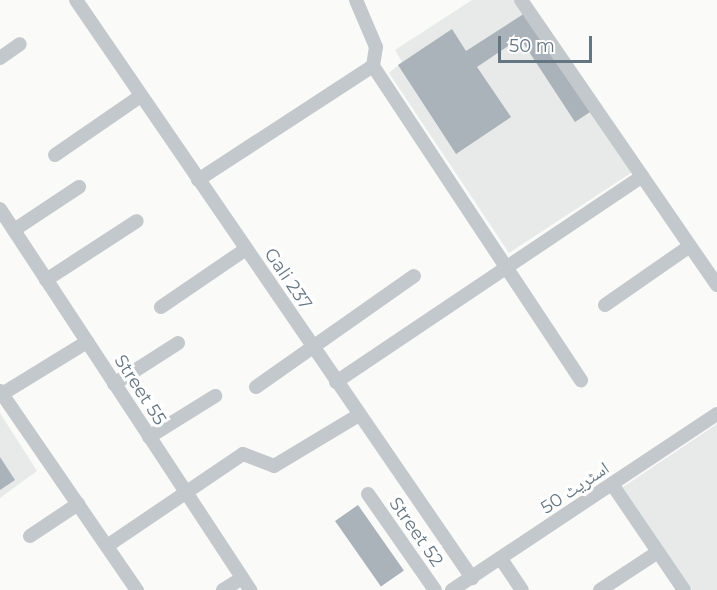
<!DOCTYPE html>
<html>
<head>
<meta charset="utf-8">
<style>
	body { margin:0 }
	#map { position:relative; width:717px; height:590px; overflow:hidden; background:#fafaf8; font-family:Montserrat,"Noto Naskh Arabic",sans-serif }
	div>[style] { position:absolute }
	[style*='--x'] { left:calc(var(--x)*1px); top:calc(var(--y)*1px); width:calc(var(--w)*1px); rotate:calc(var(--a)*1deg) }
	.built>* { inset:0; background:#e8e9e9 }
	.building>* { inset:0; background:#aab3b9; transform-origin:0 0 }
	.minor>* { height:14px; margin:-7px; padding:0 7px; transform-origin:7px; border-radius:7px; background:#c3c8cc }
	span { translate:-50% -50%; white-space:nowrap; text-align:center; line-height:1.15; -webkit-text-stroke:6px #fff; paint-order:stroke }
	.street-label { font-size:18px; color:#657683 }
	.scale { position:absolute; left:498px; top:36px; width:94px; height:27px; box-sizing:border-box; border:3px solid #657683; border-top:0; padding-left:8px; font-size:18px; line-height:21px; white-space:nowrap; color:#657683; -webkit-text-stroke:4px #fff; paint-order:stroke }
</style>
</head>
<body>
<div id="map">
	<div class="built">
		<div style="clip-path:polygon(472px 0,517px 0,634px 171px,509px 253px,389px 73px,402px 62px,395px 50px)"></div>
		<div style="clip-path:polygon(0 413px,37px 471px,0 498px)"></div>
		<div style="clip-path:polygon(717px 424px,717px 590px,692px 590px,623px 487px)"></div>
	</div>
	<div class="building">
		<div style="clip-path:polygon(525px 13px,590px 112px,575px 122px,520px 38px,477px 67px,511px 117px,456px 154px,398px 65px,452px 29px,466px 51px)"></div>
		<div style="clip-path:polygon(0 457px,15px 480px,0 490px)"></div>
		<div style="left:358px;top:505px;width:80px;height:28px;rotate:55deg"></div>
	</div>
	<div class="minor">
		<div style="--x:76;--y:0;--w:701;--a:55.58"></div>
		<div style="--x:356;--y:0;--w:51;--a:66.9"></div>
		<div style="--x:376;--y:47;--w:19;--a:99"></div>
		<div style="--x:373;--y:66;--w:377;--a:56.5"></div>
		<div style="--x:521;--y:0;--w:346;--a:55.5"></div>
		<div style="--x:0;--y:58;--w:24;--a:-35"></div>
		<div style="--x:55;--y:155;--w:104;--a:-34.5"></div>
		<div style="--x:198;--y:180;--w:209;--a:-33.1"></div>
		<div style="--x:0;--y:209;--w:456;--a:56.7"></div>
		<div style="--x:14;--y:230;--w:78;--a:-33.5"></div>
		<div style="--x:46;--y:280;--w:108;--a:-33"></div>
		<div style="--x:605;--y:305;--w:103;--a:-34.8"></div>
		<div style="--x:161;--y:307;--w:103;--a:-34.3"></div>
		<div style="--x:336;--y:382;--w:369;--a:-33.9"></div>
		<div style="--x:114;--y:384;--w:76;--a:-32.6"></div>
		<div style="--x:256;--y:387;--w:193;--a:-35.1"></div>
		<div style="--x:0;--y:391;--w:242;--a:55.5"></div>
		<div style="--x:2;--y:394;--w:100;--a:-31.5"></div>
		<div style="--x:149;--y:437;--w:78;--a:-31.8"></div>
		<div style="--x:612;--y:484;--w:128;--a:55.8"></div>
		<div style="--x:368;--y:494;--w:117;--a:55.1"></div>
		<div style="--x:30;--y:536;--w:58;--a:-33.7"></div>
		<div style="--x:107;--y:546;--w:164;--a:-34.1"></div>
		<div style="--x:243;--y:454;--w:33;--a:21"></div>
		<div style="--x:274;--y:466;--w:99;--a:-31"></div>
		<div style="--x:501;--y:559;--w:37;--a:56"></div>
		<div style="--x:223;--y:590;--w:22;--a:-32"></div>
		<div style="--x:452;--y:590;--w:318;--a:-33.6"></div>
		<div style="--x:600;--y:590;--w:69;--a:-33.2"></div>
	</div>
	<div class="street-label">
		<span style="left:288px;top:279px;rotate:56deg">Gali 237</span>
		<span style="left:140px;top:390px;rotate:57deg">Street 55</span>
		<span style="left:575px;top:488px;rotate:-34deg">اسٹریٹ 50</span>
		<span style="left:416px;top:532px;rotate:55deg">Street 52</span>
	</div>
	<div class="scale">50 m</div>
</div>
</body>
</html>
